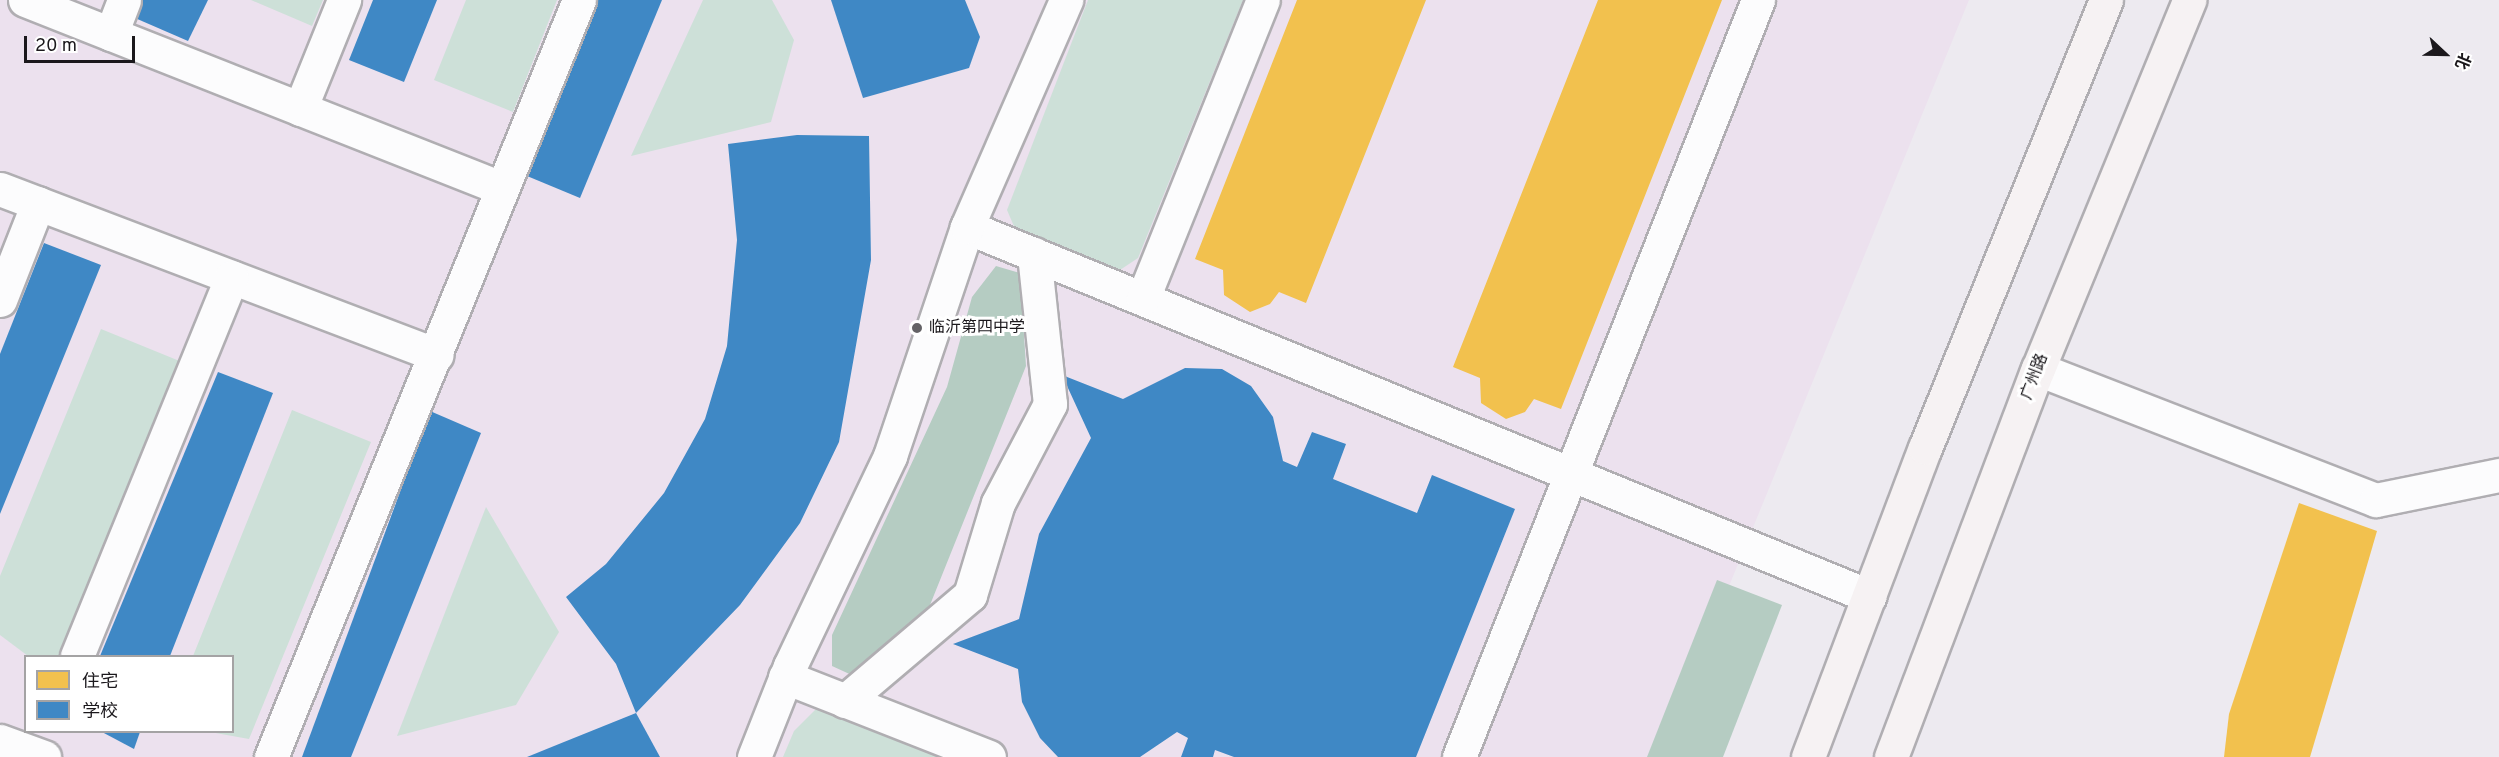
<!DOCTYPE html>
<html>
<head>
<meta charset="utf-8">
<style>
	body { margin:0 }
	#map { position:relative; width:2499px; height:757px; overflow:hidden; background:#edeaf0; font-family:Overpass,"Noto Sans SC",sans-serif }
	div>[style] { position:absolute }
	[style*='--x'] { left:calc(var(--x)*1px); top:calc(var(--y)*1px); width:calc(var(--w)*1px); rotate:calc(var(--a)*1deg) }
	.education>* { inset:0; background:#ece1ee }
	.green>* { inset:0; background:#cde0d8 }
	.forest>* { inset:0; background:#b5ccc2 }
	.homes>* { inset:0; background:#f2c14e }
	.schools>* { inset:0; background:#3f88c5 }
	.roads { filter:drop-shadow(2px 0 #b0aeb2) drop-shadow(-2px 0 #b0aeb2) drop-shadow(0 2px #b0aeb2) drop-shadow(0 -2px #b0aeb2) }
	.street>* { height:33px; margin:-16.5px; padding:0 16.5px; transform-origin:16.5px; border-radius:16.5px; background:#fcfcfd }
	.primary>* { height:33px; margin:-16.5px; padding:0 16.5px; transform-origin:16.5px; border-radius:16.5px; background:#f6f2f3 }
	.dots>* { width:16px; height:16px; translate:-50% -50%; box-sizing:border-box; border:3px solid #fff; border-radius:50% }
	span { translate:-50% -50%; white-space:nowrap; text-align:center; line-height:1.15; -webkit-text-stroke:6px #fff; paint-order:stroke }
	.poi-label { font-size:16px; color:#1b181c }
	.left { translate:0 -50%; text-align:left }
	.street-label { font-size:16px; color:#1b181c }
	.legend { position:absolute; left:24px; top:655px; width:210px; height:78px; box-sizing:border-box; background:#fff; border:2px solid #a4a3a4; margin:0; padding:8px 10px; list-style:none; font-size:18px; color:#1b181c }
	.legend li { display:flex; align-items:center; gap:12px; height:30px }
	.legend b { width:30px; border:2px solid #a4a3a4 }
	.north { position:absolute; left:2415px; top:24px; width:60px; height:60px; -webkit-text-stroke:4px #fff; paint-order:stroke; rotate:112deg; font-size:16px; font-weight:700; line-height:24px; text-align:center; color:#1b181c }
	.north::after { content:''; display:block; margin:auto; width:21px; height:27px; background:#1b181c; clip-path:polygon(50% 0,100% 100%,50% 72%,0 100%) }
	.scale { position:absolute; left:24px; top:36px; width:111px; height:27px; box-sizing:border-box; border:3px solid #1b181c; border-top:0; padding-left:8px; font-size:18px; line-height:21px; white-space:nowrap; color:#1b181c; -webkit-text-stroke:4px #fff; paint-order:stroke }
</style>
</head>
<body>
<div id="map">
	<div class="education">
		<div style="clip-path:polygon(evenodd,0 0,1969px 0,1659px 757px,0 757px,0 0,26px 656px,232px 656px,232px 732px,26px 732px,26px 656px)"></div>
	</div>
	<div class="green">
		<div style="clip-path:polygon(251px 0,323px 0,312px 26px)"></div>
		<div style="clip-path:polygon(466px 0,557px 0,513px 112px,434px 80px)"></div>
		<div style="clip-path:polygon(703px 0,772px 0,794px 40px,771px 122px,631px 156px)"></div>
		<div style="clip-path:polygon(1088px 0,1243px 0,1138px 258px,1120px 270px,1016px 231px,1007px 210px)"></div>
		<div style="clip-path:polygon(101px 329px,182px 362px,60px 656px,28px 656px,0 635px,0 576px)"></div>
		<div style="clip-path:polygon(292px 410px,371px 442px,249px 739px,210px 732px,232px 732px,232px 656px,193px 656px)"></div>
		<div style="clip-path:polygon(486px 507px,559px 632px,516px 705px,397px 736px)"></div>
		<div style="clip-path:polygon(817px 708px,941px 757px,783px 757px,794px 731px)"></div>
	</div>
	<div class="forest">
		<div style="clip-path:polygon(996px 266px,1020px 273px,1026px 366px,928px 610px,856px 677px,832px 666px,832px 635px,947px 387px,972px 297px)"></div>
		<div style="clip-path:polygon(1717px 580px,1782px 605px,1723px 757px,1647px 757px)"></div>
	</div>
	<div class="homes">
		<div style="clip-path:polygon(1297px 0,1426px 0,1306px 303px,1279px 292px,1270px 304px,1250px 312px,1224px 295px,1223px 270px,1195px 259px)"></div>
		<div style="clip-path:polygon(1598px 0,1722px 0,1561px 409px,1534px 399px,1525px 412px,1506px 419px,1481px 403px,1480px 378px,1453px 367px)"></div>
		<div style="clip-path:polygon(2299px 503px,2377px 531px,2361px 586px,2310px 757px,2224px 757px,2229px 714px)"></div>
	</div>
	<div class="schools">
		<div style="clip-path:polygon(142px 0,208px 0,188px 41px,135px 18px)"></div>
		<div style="clip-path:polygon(373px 0,437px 0,404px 82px,349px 60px)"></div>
		<div style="clip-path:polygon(596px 0,662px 0,580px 198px,527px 176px)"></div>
		<div style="clip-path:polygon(831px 0,965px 0,980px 37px,969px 68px,863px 98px)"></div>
		<div style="clip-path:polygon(797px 135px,869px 136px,871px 260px,839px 442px,800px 523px,740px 605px,636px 713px,616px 664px,566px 597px,606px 564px,664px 493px,705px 419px,727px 346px,737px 240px,728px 144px)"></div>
		<div style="clip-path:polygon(44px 243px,101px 265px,0 514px,0 354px)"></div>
		<div style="clip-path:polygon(1185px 368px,1222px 369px,1251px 386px,1273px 417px,1283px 461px,1297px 467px,1312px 432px,1346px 444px,1333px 479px,1417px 513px,1432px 475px,1515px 509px,1416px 757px,1234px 757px,1215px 750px,1213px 757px,1181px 757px,1188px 738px,1177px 732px,1140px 757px,1058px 757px,1040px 738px,1022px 702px,1018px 669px,953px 644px,1019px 619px,1039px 534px,1091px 438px,1062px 375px,1123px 399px)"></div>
		<div style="clip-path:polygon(218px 372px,273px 393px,170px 656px,100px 656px)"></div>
		<div style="clip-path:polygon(430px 411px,481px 433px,351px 757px,302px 757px)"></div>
		<div style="clip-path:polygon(636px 713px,660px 757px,527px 757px,559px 744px)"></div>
		<div style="clip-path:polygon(102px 732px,140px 732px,134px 749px)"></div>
	</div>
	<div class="roads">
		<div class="street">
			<div style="--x:25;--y:0;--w:512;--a:21.55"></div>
			<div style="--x:111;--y:34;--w:36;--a:-69"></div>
			<div style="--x:300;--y:109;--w:118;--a:-68"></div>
			<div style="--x:0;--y:189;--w:467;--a:20.8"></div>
			<div style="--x:967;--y:227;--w:975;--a:22.25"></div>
			<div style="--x:1143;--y:298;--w:321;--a:-68.1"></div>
			<div style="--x:0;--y:300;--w:104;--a:-68.6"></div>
			<div style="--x:2038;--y:369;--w:362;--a:21.2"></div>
			<div style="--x:2376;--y:500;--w:126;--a:-11.5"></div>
			<div style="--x:77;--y:656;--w:409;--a:-67.8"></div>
			<div style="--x:785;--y:677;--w:219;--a:21.4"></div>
			<div style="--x:845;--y:701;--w:164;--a:-40.3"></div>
			<div style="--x:970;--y:595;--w:96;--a:-73.1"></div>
			<div style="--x:998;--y:503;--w:112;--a:-62.3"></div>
			<div style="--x:1050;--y:404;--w:151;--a:-96.1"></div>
			<div style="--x:0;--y:741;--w:47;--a:20"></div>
			<div style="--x:271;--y:757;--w:817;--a:-67.86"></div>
			<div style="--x:754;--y:757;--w:98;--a:-68.4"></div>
			<div style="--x:790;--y:666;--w:233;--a:-64.5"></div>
			<div style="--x:890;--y:456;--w:242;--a:-71.4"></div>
			<div style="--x:967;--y:227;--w:248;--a:-66.4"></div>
			<div style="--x:1459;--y:757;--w:814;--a:-68.45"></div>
		</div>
		<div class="primary">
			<div style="--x:1808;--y:757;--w:330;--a:-69.3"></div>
			<div style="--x:1925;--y:448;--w:483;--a:-68"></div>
			<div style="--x:1891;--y:757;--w:415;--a:-69.3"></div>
			<div style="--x:2038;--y:369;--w:399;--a:-67.7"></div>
		</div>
	</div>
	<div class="dots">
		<div style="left:917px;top:328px;background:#646266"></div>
	</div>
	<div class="poi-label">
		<span class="left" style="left:929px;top:328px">临沂第四中学</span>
	</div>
	<div class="street-label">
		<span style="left:2035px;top:377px;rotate:-69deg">广州路</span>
	</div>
	<ul class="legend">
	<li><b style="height:16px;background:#f2c14e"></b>住宅</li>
	<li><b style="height:16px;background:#3f88c5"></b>学校</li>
	</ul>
	<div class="north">北</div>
	<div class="scale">20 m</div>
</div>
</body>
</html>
